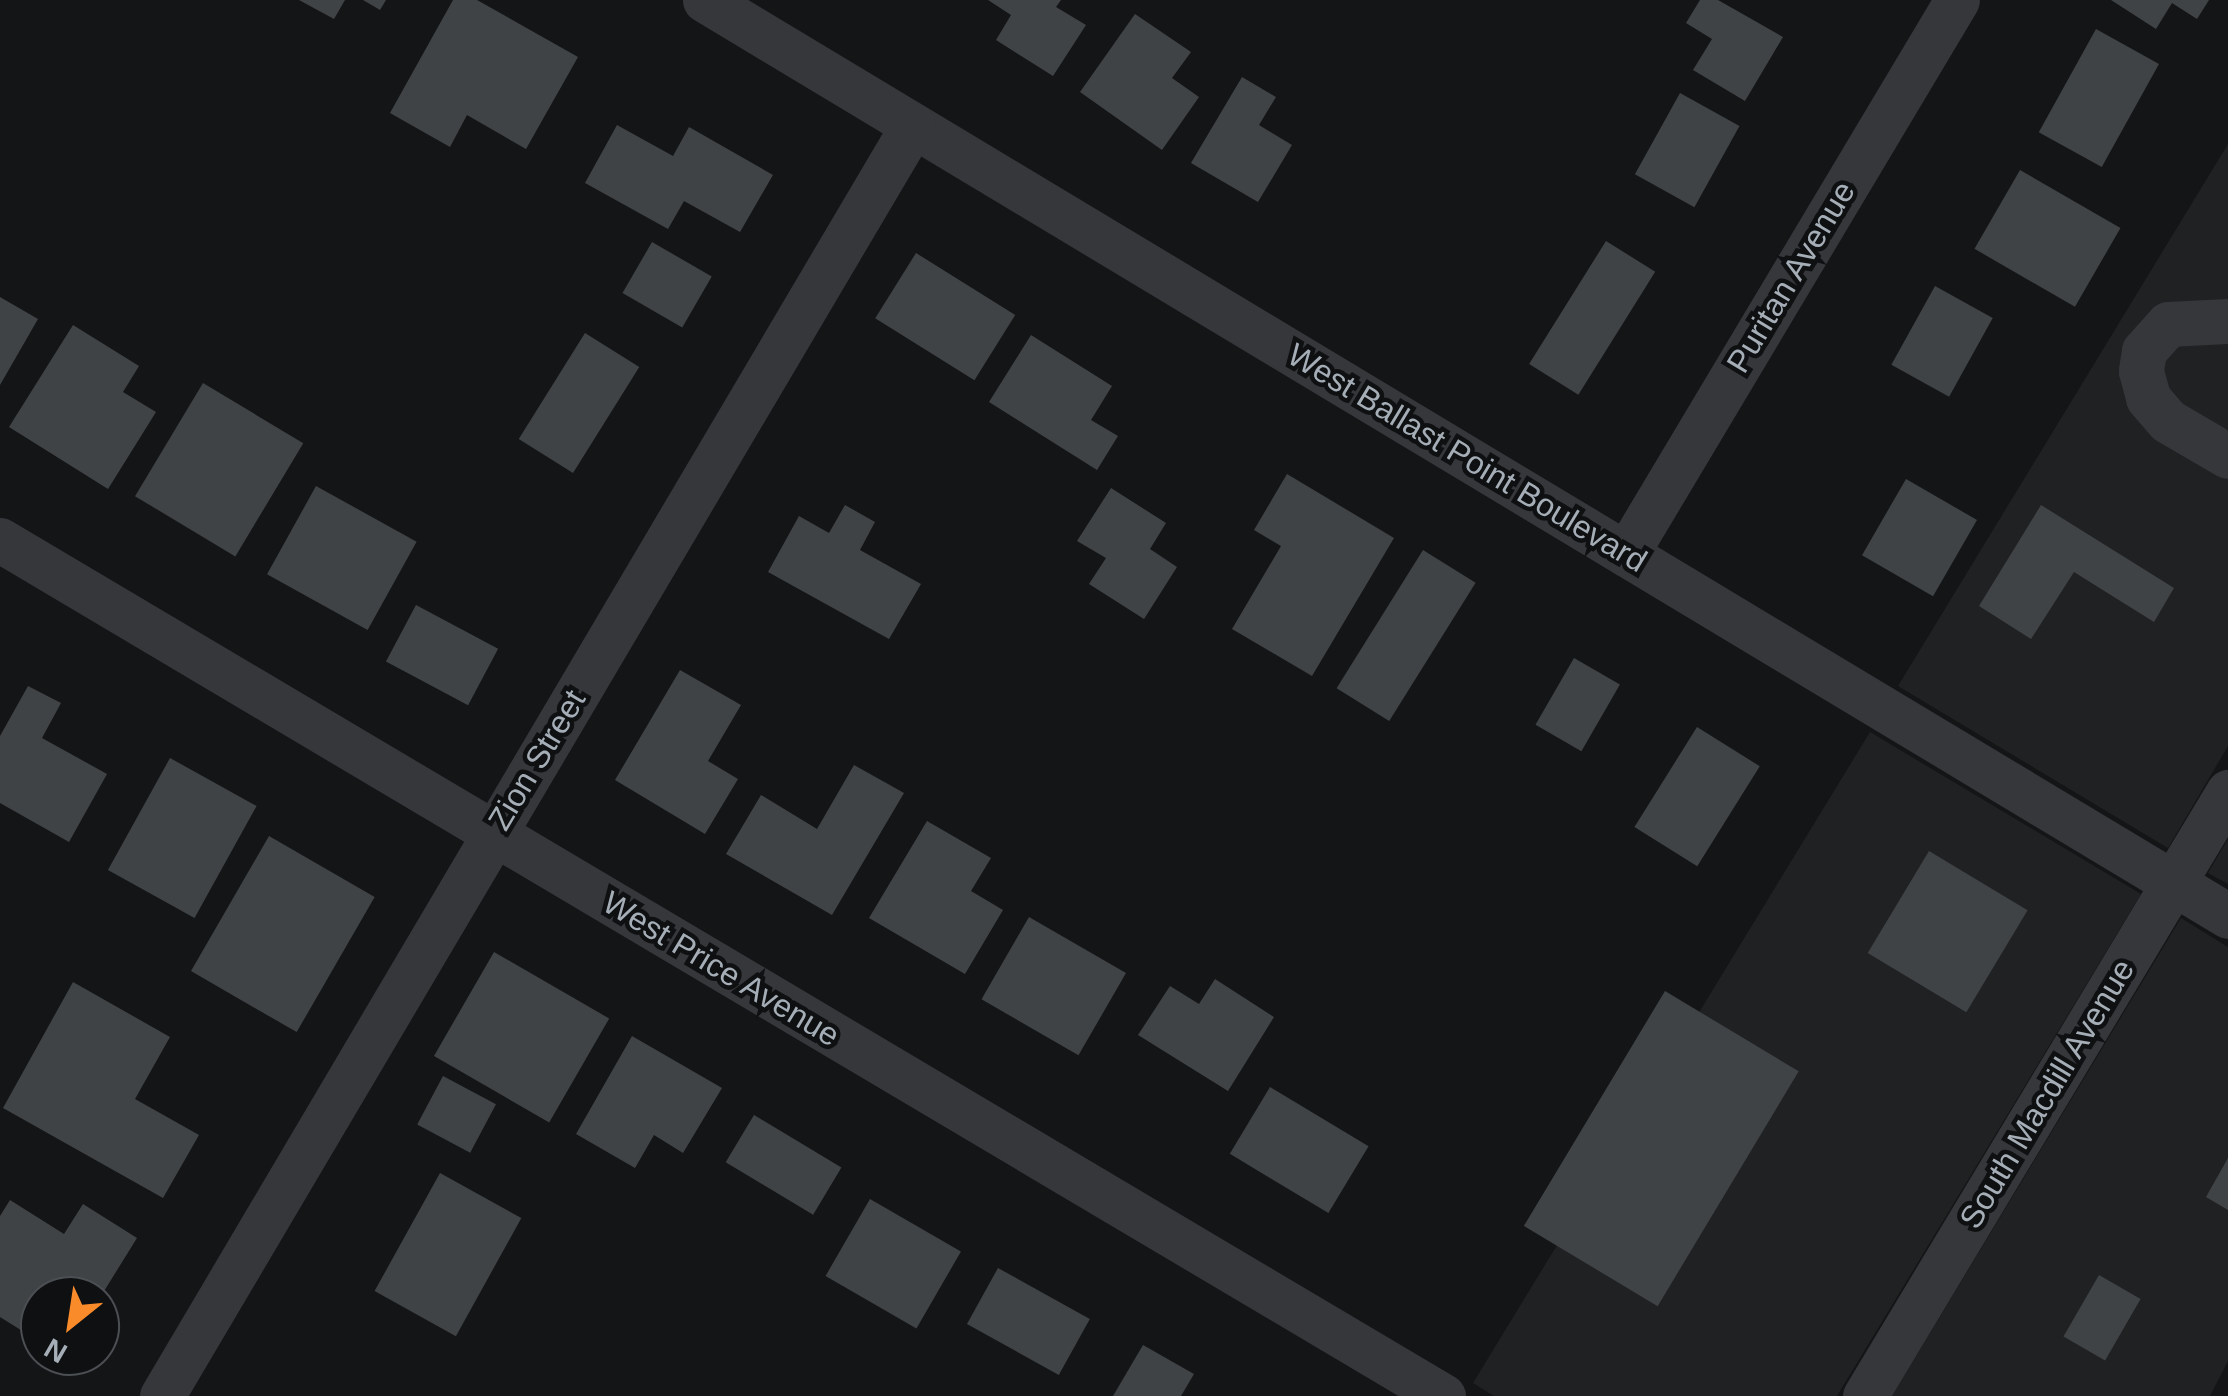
<!DOCTYPE html>
<html>
<head>
<meta charset="utf-8">
<style>
	body { margin:0 }
	#map { position:relative; width:2228px; height:1396px; overflow:hidden; background:#141516; font-family:Helvetica,sans-serif }
	div>[style] { position:absolute }
	[style*='--x'] { left:calc(var(--x)*1px); top:calc(var(--y)*1px); width:calc(var(--w)*1px); rotate:calc(var(--a)*1deg) }
	.built>* { inset:0; background:#202123 }
	.building>* { inset:0; background:#404346; transform-origin:0 0 }
	.minor>* { height:45px; margin:-22.5px; padding:0 22.5px; transform-origin:22.5px; border-radius:22.5px; background:#35373b }
	span { translate:-50% -50%; white-space:nowrap; text-align:center; line-height:1.15; -webkit-text-stroke:9px #0f1011; paint-order:stroke }
	.street-label { font-size:32px; color:#a5aeb7 }
	.north { position:absolute; left:20px; top:1276px; width:100px; height:100px; box-sizing:border-box; background:#0f1011; border:2px solid #4b4f53; border-radius:50%; rotate:210deg; font-size:28px; font-weight:700; line-height:40px; text-align:center; color:#a5aeb7 }
	.north::after { content:''; display:block; margin:auto; width:35px; height:45px; background:#f98b2a; clip-path:polygon(50% 0,100% 100%,50% 72%,0 100%) }
</style>
</head>
<body>
<div id="map">
	<div class="built">
		<div style="clip-path:polygon(2228px 144px,2228px 746px,2168px 848px,1898px 686px)"></div>
		<div style="clip-path:polygon(1870px 732px,2141px 894px,1837px 1396px,1494px 1396px,1473px 1383px)"></div>
		<div style="clip-path:polygon(2228px 839px,2228px 884px,2208px 873px)"></div>
		<div style="clip-path:polygon(2181px 918px,2228px 947px,2228px 1361px,2210px 1396px,1892px 1396px)"></div>
	</div>
	<div class="building">
		<div style="clip-path:polygon(299px 0,345px 0,334px 19px)"></div>
		<div style="clip-path:polygon(363px 0,386px 0,380px 10px)"></div>
		<div style="clip-path:polygon(453px 0,477px 0,578px 57px,526px 149px,467px 115px,450px 147px,390px 113px)"></div>
		<div style="clip-path:polygon(988px 0,1061px 0,1056px 7px,1086px 25px,1053px 76px,996px 40px,1011px 15px)"></div>
		<div style="clip-path:polygon(1700px 0,1718px 0,1783px 37px,1745px 101px,1693px 70px,1712px 39px,1686px 23px)"></div>
		<div style="clip-path:polygon(2111px 0,2209px 0,2197px 19px,2172px 3px,2156px 29px)"></div>
		<div style="clip-path:polygon(1135px 14px,1191px 52px,1172px 78px,1199px 97px,1162px 150px,1080px 92px)"></div>
		<div style="left:2096px;top:29px;width:72px;height:118px;rotate:29deg"></div>
		<div style="clip-path:polygon(1242px 77px,1276px 97px,1259px 125px,1292px 145px,1258px 202px,1191px 163px)"></div>
		<div style="left:1680px;top:93px;width:68px;height:93px;rotate:29deg"></div>
		<div style="clip-path:polygon(617px 125px,673px 156px,689px 127px,773px 175px,740px 232px,684px 201px,668px 229px,585px 183px)"></div>
		<div style="left:2020px;top:170px;width:116px;height:91px;rotate:30deg"></div>
		<div style="left:1606px;top:241px;width:58px;height:145px;rotate:32deg"></div>
		<div style="left:652px;top:242px;width:69px;height:59px;rotate:30deg"></div>
		<div style="left:916px;top:253px;width:117px;height:77px;rotate:32deg"></div>
		<div style="left:1935px;top:286px;width:66px;height:90px;rotate:29deg"></div>
		<div style="clip-path:polygon(0 297px,38px 319px,0 385px)"></div>
		<div style="clip-path:polygon(73px 325px,139px 366px,123px 392px,156px 412px,108px 489px,9px 427px)"></div>
		<div style="left:585px;top:333px;width:64px;height:125px;rotate:32deg"></div>
		<div style="clip-path:polygon(1031px 335px,1112px 386px,1091px 420px,1118px 436px,1097px 470px,989px 402px)"></div>
		<div style="left:203px;top:383px;width:117px;height:132px;rotate:31deg"></div>
		<div style="clip-path:polygon(1287px 474px,1394px 538px,1312px 676px,1232px 629px,1281px 546px,1254px 530px)"></div>
		<div style="left:1906px;top:479px;width:82px;height:88px;rotate:30deg"></div>
		<div style="left:316px;top:486px;width:115px;height:101px;rotate:29deg"></div>
		<div style="clip-path:polygon(1111px 488px,1166px 523px,1150px 549px,1177px 567px,1144px 619px,1089px 584px,1106px 558px,1077px 541px)"></div>
		<div style="clip-path:polygon(845px 505px,875px 522px,860px 550px,921px 584px,889px 639px,768px 572px,799px 516px,829px 533px)"></div>
		<div style="clip-path:polygon(2041px 505px,2174px 588px,2154px 622px,2074px 572px,2031px 639px,1979px 606px)"></div>
		<div style="left:1423px;top:550px;width:62px;height:163px;rotate:32deg"></div>
		<div style="left:416px;top:605px;width:93px;height:64px;rotate:28deg"></div>
		<div style="left:1574px;top:658px;width:53px;height:77px;rotate:30deg"></div>
		<div style="clip-path:polygon(680px 670px,741px 705px,708px 761px,738px 779px,705px 834px,615px 780px)"></div>
		<div style="clip-path:polygon(28px 686px,61px 703px,42px 738px,107px 774px,69px 842px,0 803px,0 736px)"></div>
		<div style="left:1697px;top:727px;width:74px;height:118px;rotate:32deg"></div>
		<div style="left:170px;top:758px;width:99px;height:128px;rotate:29deg"></div>
		<div style="clip-path:polygon(854px 765px,904px 793px,832px 915px,726px 854px,761px 795px,817px 829px)"></div>
		<div style="clip-path:polygon(927px 821px,991px 858px,971px 891px,1003px 910px,965px 974px,869px 918px)"></div>
		<div style="left:269px;top:836px;width:122px;height:156px;rotate:30deg"></div>
		<div style="left:1929px;top:851px;width:115px;height:119px;rotate:31deg"></div>
		<div style="left:1029px;top:917px;width:112px;height:95px;rotate:30deg"></div>
		<div style="left:494px;top:952px;width:133px;height:120px;rotate:30deg"></div>
		<div style="clip-path:polygon(1215px 979px,1274px 1017px,1228px 1091px,1138px 1035px,1170px 986px,1199px 1004px)"></div>
		<div style="clip-path:polygon(73px 982px,170px 1037px,135px 1099px,199px 1135px,163px 1198px,3px 1108px)"></div>
		<div style="left:1665px;top:991px;width:156px;height:274px;rotate:31deg"></div>
		<div style="clip-path:polygon(632px 1036px,722px 1088px,683px 1153px,654px 1135px,635px 1168px,576px 1134px)"></div>
		<div style="left:443px;top:1076px;width:60px;height:55px;rotate:28deg"></div>
		<div style="left:1270px;top:1087px;width:115px;height:78px;rotate:31deg"></div>
		<div style="left:754px;top:1115px;width:102px;height:55px;rotate:31deg"></div>
		<div style="clip-path:polygon(2228px 1158px,2228px 1210px,2206px 1197px)"></div>
		<div style="left:440px;top:1173px;width:93px;height:135px;rotate:29deg"></div>
		<div style="left:870px;top:1199px;width:105px;height:89px;rotate:30deg"></div>
		<div style="clip-path:polygon(10px 1200px,64px 1234px,83px 1204px,137px 1238px,101px 1296px,40px 1296px,40px 1342px,0 1317px,0 1216px)"></div>
		<div style="left:998px;top:1268px;width:105px;height:64px;rotate:29deg"></div>
		<div style="left:2099px;top:1275px;width:48px;height:71px;rotate:30deg"></div>
		<div style="clip-path:polygon(1143px 1345px,1194px 1374px,1181px 1396px,1113px 1396px)"></div>
	</div>
	<div class="minor">
		<div style="--x:705;--y:0;--w:1777;--a:31.02"></div>
		<div style="--x:2228;--y:321;--w:60;--a:177.1"></div>
		<div style="--x:2168;--y:324;--w:36;--a:132"></div>
		<div style="--x:2144;--y:351;--w:20;--a:99"></div>
		<div style="--x:2141;--y:371;--w:28;--a:75"></div>
		<div style="--x:2148;--y:398;--w:30;--a:49"></div>
		<div style="--x:2168;--y:421;--w:69;--a:30.3"></div>
		<div style="--x:0;--y:540;--w:1678;--a:30.68"></div>
		<div style="--x:1626;--y:554;--w:645;--a:-59.14"></div>
		<div style="--x:162;--y:1396;--w:1476;--a:-59.42"></div>
		<div style="--x:1865;--y:1396;--w:705;--a:-58.99"></div>
	</div>
	<div class="street-label">
		<span style="left:1791px;top:277px;rotate:-59deg">Puritan Avenue</span>
		<span style="left:1467px;top:458px;rotate:31deg">West Ballast Point Boulevard</span>
		<span style="left:537px;top:760px;rotate:-59deg">Zion Street</span>
		<span style="left:721px;top:969px;rotate:31deg">West Price Avenue</span>
		<span style="left:2047px;top:1094px;rotate:-59deg">South Macdill Avenue</span>
	</div>
	<div class="north">N</div>
</div>
</body>
</html>
